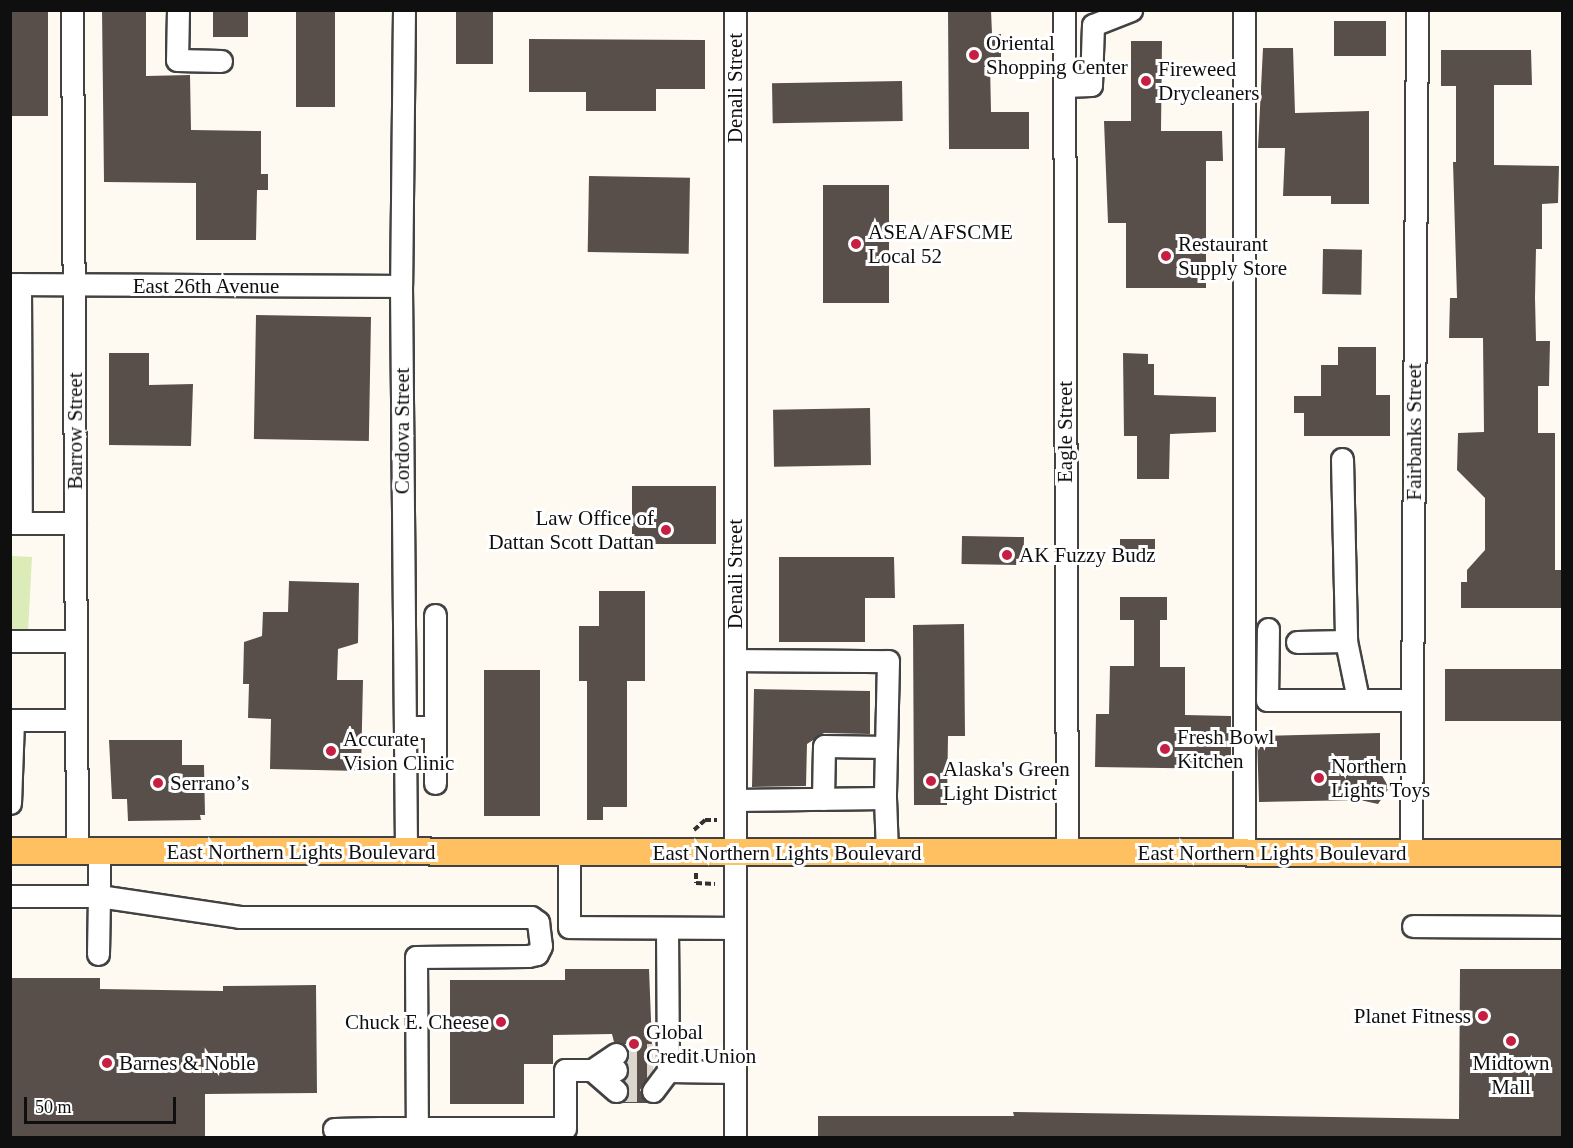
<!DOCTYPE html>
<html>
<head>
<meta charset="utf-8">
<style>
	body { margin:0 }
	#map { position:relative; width:1573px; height:1148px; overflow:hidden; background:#fffaf1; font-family:"Times New Roman",serif }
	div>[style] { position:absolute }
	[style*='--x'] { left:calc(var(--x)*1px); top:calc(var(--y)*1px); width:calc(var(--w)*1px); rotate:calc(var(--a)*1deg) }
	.green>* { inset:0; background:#dbecb8; transform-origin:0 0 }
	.building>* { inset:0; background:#584e4a; transform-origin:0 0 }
	.minor-tunnel>* { height:21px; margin-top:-10.5px; transform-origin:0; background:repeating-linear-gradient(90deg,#dbd7cf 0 21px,transparent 0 31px) }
	.path>* { height:4px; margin-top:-2px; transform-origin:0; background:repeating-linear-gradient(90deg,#313131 0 6px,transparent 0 9px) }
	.roads { filter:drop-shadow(2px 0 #424242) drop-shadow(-2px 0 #424242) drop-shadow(0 2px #424242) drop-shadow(0 -2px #424242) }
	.minor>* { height:21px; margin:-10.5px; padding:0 10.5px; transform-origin:10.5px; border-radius:10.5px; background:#fff }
	.major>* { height:26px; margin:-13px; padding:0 13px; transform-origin:13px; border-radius:13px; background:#fec061 }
	.dots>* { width:16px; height:16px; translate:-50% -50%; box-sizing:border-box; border:3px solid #fff; border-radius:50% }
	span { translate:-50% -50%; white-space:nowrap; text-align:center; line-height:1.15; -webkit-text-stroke:6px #fff; paint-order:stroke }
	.poi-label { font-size:21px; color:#0f0f0f }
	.left { translate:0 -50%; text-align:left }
	.right { translate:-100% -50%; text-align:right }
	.street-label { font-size:21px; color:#0f0f0f }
	.frame { position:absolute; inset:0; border:12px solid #0f0f0f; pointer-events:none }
	.scale { position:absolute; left:24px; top:1097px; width:152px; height:27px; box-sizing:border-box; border:3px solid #0f0f0f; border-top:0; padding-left:8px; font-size:18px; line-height:21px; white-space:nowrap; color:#0f0f0f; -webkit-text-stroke:4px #fff; paint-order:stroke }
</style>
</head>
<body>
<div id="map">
	<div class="green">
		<div style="left:11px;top:556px;width:21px;height:73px;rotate:3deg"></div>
	</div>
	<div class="building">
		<div style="left:10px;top:10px;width:38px;height:106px"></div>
		<div style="clip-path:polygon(102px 10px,146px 10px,146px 76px,190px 75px,191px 130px,261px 131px,261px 174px,268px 174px,268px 190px,257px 190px,256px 240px,196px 240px,196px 183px,104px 182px)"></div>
		<div style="left:213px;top:10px;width:35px;height:27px"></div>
		<div style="left:296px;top:10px;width:39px;height:97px"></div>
		<div style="left:456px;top:10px;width:37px;height:54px"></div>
		<div style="clip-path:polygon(991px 10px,992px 34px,1001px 34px,1001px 64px,990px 64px,991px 112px,1029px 112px,1029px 149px,949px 149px,948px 11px)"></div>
		<div style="left:1334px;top:21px;width:52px;height:35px"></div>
		<div style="clip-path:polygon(529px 39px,705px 40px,705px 89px,656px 89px,656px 111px,586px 111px,586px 92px,529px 92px)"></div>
		<div style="clip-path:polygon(1131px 41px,1162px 41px,1161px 131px,1222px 131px,1223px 161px,1206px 161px,1206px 288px,1126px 288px,1126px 223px,1108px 223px,1104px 121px,1131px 121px)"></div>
		<div style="clip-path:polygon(1263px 48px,1293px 48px,1295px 113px,1369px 111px,1369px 204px,1331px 204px,1331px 196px,1283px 196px,1285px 148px,1258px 148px)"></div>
		<div style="clip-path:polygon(1441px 50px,1531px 50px,1532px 85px,1494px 85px,1494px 165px,1559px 166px,1558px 203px,1542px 204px,1542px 249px,1536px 249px,1535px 298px,1536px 341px,1550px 341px,1549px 386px,1538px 386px,1538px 433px,1555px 433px,1555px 570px,1563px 570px,1563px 608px,1461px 608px,1461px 582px,1467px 582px,1467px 570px,1485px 550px,1485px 498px,1457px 470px,1458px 433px,1484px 432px,1483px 338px,1449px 338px,1450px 298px,1457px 298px,1453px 162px,1456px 162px,1456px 86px,1441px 86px)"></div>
		<div style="left:902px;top:81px;width:40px;height:130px;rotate:89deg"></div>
		<div style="left:589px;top:176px;width:101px;height:76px;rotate:1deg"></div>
		<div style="left:823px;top:185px;width:66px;height:118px"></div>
		<div style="left:1323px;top:249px;width:39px;height:45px;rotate:1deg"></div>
		<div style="left:371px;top:317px;width:124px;height:115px;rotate:91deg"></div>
		<div style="clip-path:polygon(1338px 347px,1376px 347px,1376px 395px,1390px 395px,1390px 436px,1304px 436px,1304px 413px,1294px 413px,1294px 396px,1321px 396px,1321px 365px,1338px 365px)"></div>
		<div style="clip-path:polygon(109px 353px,149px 353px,149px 385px,193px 384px,191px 446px,109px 445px)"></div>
		<div style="clip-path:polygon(1123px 353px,1148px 354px,1148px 364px,1154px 364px,1154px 395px,1216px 397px,1216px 432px,1170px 434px,1169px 479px,1137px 479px,1137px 436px,1124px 436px)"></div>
		<div style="left:870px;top:408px;width:57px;height:97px;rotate:89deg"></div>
		<div style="left:632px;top:486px;width:84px;height:58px"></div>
		<div style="left:962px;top:536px;width:62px;height:28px;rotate:1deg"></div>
		<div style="left:1155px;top:539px;width:23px;height:35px;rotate:90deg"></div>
		<div style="clip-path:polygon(779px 557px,894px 557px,895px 598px,865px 598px,865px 642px,779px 642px)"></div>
		<div style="clip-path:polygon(289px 581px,359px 583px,358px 643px,338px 649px,337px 680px,363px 680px,361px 771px,270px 769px,271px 719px,248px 718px,249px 684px,243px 684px,244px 642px,262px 636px,263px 612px,288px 612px)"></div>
		<div style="clip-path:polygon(599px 591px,645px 591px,645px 681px,627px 681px,627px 807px,603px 807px,603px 820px,587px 820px,587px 681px,579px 681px,579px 626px,599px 626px)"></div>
		<div style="clip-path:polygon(1120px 597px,1167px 597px,1167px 620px,1160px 620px,1160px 667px,1185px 667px,1185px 715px,1231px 716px,1231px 769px,1095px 767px,1096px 714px,1109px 714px,1110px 666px,1134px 666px,1134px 620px,1120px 620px)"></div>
		<div style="clip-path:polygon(964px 624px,965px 736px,948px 736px,947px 805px,914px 805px,913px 625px)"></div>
		<div style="left:1445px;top:669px;width:118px;height:52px"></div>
		<div style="left:484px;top:670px;width:56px;height:146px"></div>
		<div style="clip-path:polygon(754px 689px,870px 691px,870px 734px,824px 733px,807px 744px,806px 786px,752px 787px)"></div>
		<div style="clip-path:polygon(1380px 733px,1380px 772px,1389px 788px,1378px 804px,1360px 800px,1259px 802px,1257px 736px)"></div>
		<div style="clip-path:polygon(109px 740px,182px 740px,182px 765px,204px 765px,205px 815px,200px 815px,201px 820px,128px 821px,127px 799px,112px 799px)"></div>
		<div style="clip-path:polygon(565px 969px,649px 969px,653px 1070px,640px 1090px,649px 1103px,618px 1103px,628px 1094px,623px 1080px,629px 1071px,626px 1062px,629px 1053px,622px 1043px,614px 1042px,612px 1034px,553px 1035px,553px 1064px,524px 1064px,524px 1104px,450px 1104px,450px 980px,565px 980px)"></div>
		<div style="clip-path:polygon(1460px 969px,1563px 969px,1563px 1137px,818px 1137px,818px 1116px,1014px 1116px,1013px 1112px,1459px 1119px)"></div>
		<div style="clip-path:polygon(10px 978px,100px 978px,100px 989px,223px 991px,223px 986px,316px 985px,317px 1093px,205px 1094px,205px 1137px,10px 1137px)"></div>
	</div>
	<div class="minor-tunnel">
		<div style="--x:616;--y:1054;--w:37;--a:0"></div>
		<div style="--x:616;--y:1070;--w:37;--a:2"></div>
		<div style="--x:616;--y:1091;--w:37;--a:0"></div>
	</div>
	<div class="path">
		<div style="--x:694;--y:830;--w:15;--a:-42"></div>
		<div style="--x:705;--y:820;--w:12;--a:0"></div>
		<div style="--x:696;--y:873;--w:10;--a:90"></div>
		<div style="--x:696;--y:883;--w:19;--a:3"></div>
	</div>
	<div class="roads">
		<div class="minor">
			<div style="--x:72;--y:10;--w:841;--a:89.66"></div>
			<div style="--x:178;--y:10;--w:50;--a:91.1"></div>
			<div style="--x:177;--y:60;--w:44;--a:1.3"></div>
			<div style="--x:404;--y:10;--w:276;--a:90.6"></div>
			<div style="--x:401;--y:286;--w:566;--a:89.49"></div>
			<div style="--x:735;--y:10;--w:1128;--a:90"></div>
			<div style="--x:1064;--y:10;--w:844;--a:89.8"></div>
			<div style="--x:1064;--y:86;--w:27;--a:-2"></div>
			<div style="--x:1091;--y:85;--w:60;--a:-88.1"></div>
			<div style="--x:1093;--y:25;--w:41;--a:-21.5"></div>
			<div style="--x:10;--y:284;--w:391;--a:0.3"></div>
			<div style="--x:20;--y:284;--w:239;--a:89.8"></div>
			<div style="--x:1342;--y:459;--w:182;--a:88.7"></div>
			<div style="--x:1346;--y:641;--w:59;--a:78.3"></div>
			<div style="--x:10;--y:523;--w:65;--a:0"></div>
			<div style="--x:1268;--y:629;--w:71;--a:90.8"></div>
			<div style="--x:1267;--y:700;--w:145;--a:0"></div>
			<div style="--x:10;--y:641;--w:66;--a:0"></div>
			<div style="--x:1297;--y:642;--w:49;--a:-1.2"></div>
			<div style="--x:735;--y:660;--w:153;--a:0.4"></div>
			<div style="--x:888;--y:661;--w:137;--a:91.3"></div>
			<div style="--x:885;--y:798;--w:150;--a:179.2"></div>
			<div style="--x:405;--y:727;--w:30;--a:0"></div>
			<div style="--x:435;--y:727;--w:112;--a:-90"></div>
			<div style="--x:435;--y:727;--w:56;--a:90"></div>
			<div style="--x:885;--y:798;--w:55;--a:87.9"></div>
			<div style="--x:823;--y:799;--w:53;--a:-88.9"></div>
			<div style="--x:824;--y:746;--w:62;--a:0.9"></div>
			<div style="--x:10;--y:803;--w:83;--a:-87.9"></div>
			<div style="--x:13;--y:720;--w:63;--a:0"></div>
			<div style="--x:99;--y:851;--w:45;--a:90"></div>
			<div style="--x:99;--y:896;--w:142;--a:8.5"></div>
			<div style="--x:239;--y:917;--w:292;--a:0"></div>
			<div style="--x:531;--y:917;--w:9;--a:36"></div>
			<div style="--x:538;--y:922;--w:24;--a:83"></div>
			<div style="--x:541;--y:946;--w:9;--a:117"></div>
			<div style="--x:537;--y:954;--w:9;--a:167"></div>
			<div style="--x:528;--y:956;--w:112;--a:179.5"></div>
			<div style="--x:416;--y:957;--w:171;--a:89.7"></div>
			<div style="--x:417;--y:1128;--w:36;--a:180"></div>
			<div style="--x:569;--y:852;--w:75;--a:90"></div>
			<div style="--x:569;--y:927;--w:166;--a:0.3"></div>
			<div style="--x:1411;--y:853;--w:843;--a:-89.59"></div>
			<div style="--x:1244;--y:854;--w:844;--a:-90"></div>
			<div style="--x:10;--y:896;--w:89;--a:0"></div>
			<div style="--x:99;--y:896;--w:58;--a:91"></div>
			<div style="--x:1413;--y:926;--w:149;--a:0.4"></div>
			<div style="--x:667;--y:928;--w:143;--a:89.6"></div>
			<div style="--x:668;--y:1071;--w:67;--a:0.9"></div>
			<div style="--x:616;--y:1054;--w:29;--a:146"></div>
			<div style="--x:592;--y:1070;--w:32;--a:41"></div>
			<div style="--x:653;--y:1091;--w:25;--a:-53"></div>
			<div style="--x:417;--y:1128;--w:148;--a:0"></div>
			<div style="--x:565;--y:1128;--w:58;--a:-90"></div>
			<div style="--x:565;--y:1070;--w:51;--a:0"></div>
			<div style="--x:334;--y:1129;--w:47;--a:-1.2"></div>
			<div style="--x:381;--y:1128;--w:10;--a:90"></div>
		</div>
		<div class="major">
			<div style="--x:10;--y:851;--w:1552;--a:0.07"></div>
		</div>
	</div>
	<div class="dots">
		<div style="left:974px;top:55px;background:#c61f41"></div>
		<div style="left:1146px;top:81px;background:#c61f41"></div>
		<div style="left:856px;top:244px;background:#c61f41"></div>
		<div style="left:1166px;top:256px;background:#c61f41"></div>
		<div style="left:666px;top:530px;background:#c61f41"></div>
		<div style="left:1007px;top:555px;background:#c61f41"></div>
		<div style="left:1165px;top:749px;background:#c61f41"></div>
		<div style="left:331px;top:751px;background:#c61f41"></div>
		<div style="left:1319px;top:778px;background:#c61f41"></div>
		<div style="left:931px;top:781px;background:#c61f41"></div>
		<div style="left:158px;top:783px;background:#c61f41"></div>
		<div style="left:1483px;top:1016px;background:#c61f41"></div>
		<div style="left:501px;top:1022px;background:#c61f41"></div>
		<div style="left:1511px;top:1041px;background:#c61f41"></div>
		<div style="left:634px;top:1044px;background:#c61f41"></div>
		<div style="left:107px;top:1063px;background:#c61f41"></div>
	</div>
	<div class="poi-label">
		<span class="left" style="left:986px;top:55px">Oriental<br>Shopping Center</span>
		<span class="left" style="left:1158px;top:81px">Fireweed<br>Drycleaners</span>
		<span class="left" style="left:868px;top:244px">ASEA/AFSCME<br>Local 52</span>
		<span class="left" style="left:1178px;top:256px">Restaurant<br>Supply Store</span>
		<span class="right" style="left:654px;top:530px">Law Office of<br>Dattan Scott Dattan</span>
		<span class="left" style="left:1019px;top:555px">AK Fuzzy Budz</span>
		<span class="left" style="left:1177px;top:749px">Fresh Bowl<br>Kitchen</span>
		<span class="left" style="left:343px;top:751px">Accurate<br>Vision Clinic</span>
		<span class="left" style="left:1331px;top:778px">Northern<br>Lights Toys</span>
		<span class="left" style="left:943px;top:781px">Alaska's Green<br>Light District</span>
		<span class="left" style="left:170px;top:783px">Serrano’s</span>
		<span class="right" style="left:1471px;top:1016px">Planet Fitness</span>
		<span class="right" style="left:489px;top:1022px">Chuck E. Cheese</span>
		<span class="left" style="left:646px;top:1044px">Global<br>Credit Union</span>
		<span class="left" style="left:119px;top:1063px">Barnes &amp; Noble</span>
		<span style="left:1511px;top:1075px">Midtown<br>Mall</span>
	</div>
	<div class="street-label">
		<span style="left:735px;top:88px;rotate:-90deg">Denali Street</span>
		<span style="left:206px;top:286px">East 26th Avenue</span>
		<span style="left:75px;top:431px;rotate:-90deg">Barrow Street</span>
		<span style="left:402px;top:431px;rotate:-90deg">Cordova Street</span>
		<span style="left:1065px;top:432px;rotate:-90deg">Eagle Street</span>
		<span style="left:1414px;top:432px;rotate:-90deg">Fairbanks Street</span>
		<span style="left:735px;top:574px;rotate:-90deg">Denali Street</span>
		<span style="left:301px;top:852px">East Northern Lights Boulevard</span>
		<span style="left:787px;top:853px">East Northern Lights Boulevard</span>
		<span style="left:1272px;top:853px">East Northern Lights Boulevard</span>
	</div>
	<div class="frame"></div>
	<div class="scale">50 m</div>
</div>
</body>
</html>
